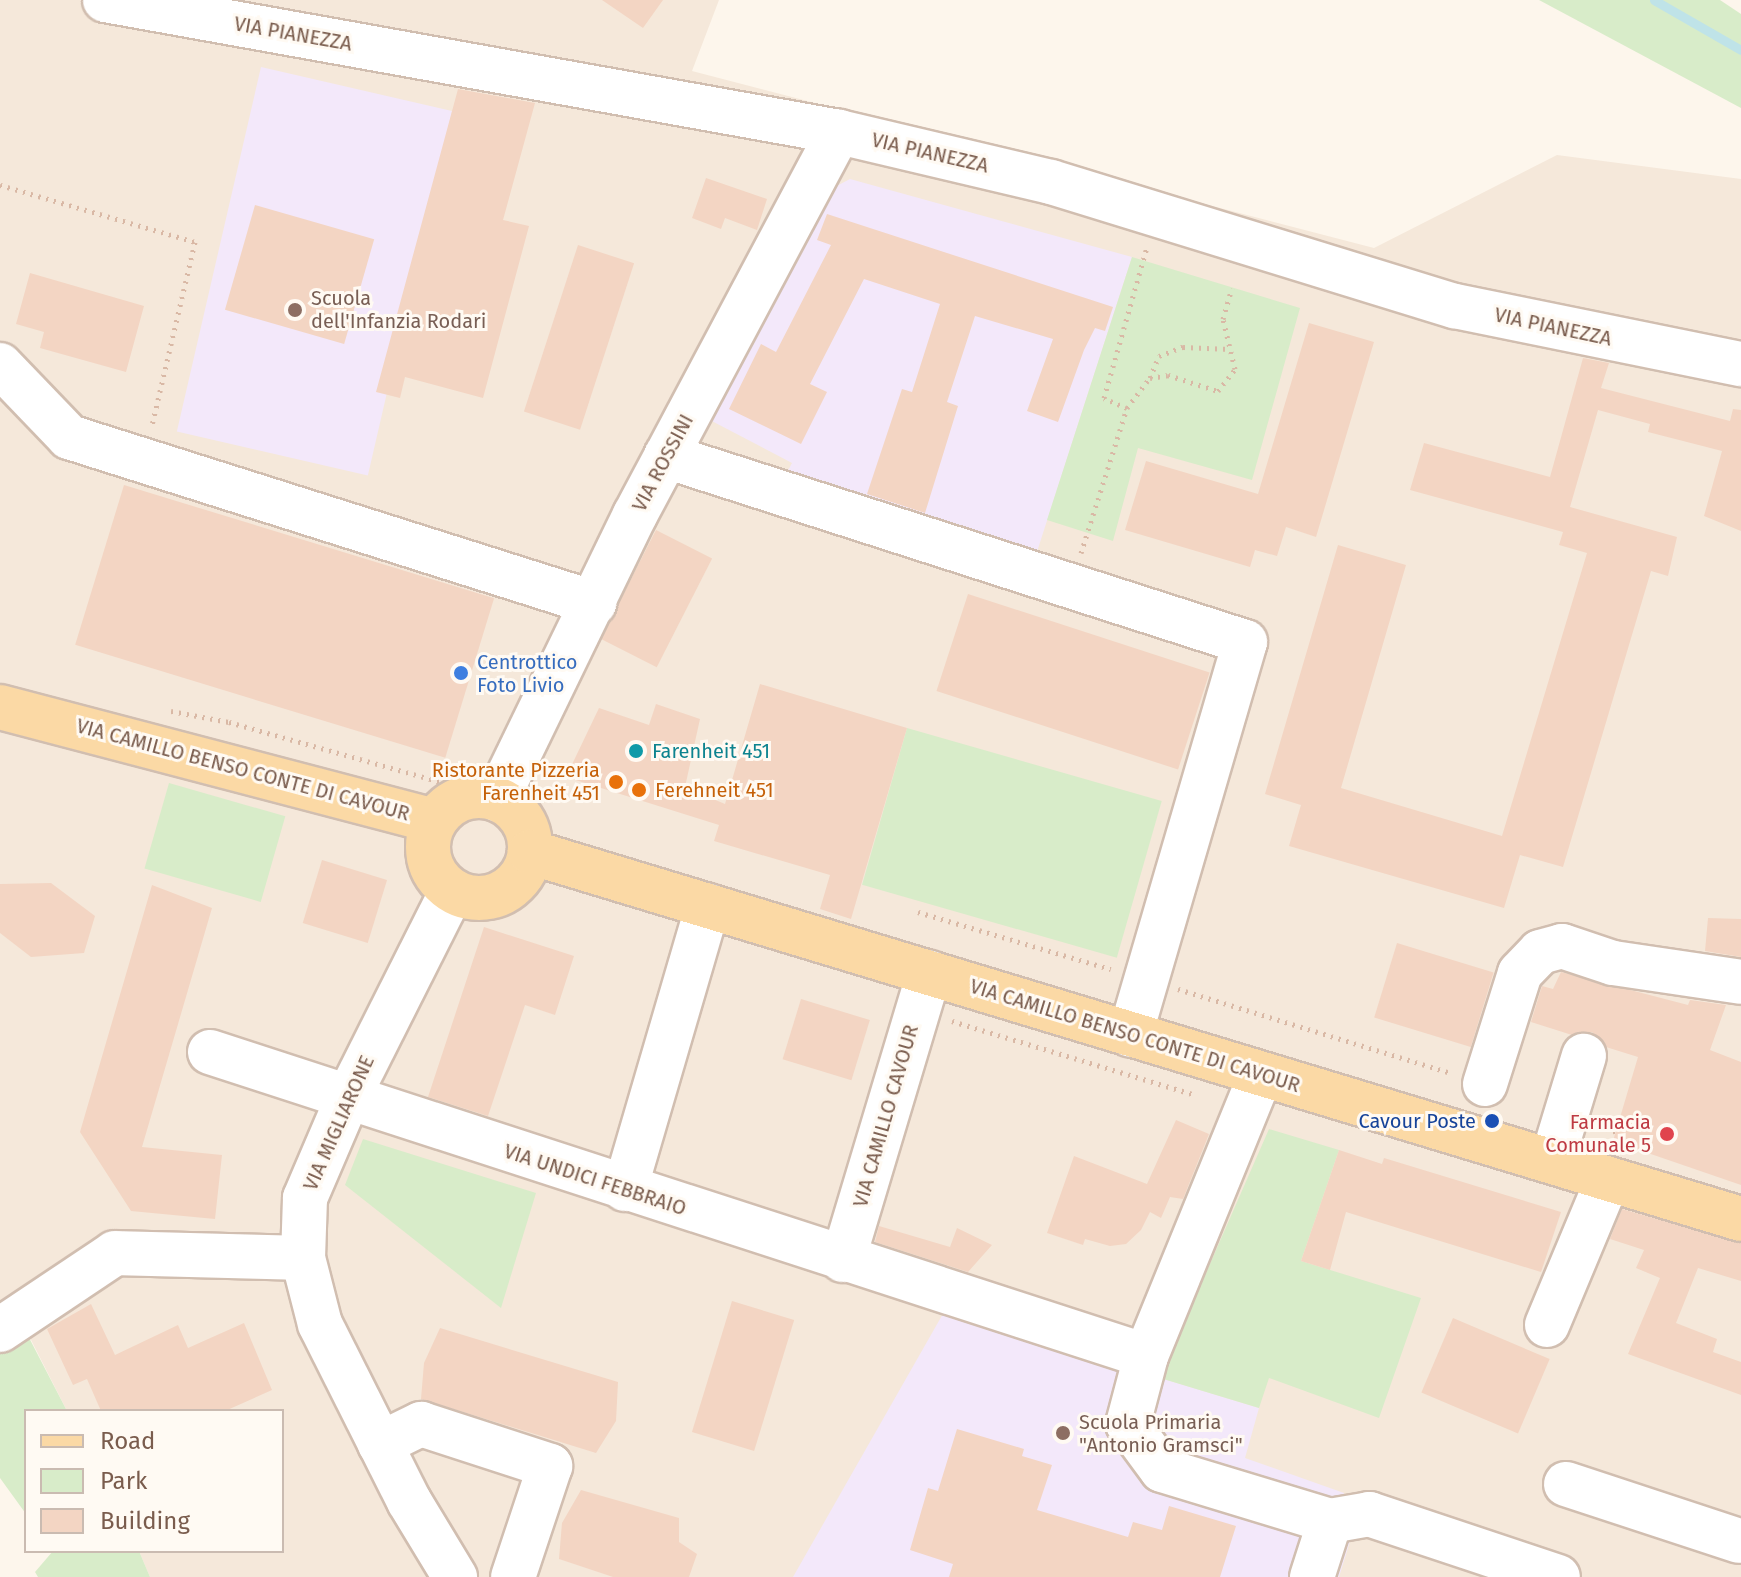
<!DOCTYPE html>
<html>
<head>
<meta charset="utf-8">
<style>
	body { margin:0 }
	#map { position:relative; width:1741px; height:1577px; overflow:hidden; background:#fdf6ec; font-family:"Fira Sans",sans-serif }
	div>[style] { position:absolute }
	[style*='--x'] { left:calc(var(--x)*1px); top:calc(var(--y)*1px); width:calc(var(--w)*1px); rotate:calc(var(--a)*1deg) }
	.residential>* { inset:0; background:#f5e8da }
	.education>* { inset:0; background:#f3e8fa; transform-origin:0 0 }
	.green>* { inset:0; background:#d8ecc9; transform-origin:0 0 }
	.stream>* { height:9px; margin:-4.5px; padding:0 4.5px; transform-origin:4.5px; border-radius:4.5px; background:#bfe3e8 }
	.building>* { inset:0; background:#f3d5c3; transform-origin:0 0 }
	.path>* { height:5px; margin-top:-2.5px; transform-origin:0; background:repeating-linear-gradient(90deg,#d9b8a5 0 2px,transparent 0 8px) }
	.roads { filter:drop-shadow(2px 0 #d1beb0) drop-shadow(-2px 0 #d1beb0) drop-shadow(0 2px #d1beb0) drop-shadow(0 -2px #d1beb0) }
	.minor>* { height:44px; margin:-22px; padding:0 22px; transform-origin:22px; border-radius:22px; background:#fff }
	.major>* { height:44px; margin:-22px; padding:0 22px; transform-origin:22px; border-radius:22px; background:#fbd9a5 }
	.major>.ring { margin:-22px; padding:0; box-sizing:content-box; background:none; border:44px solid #fbd9a5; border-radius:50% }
	.dots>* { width:22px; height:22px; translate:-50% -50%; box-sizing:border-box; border:4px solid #fffaf3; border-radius:50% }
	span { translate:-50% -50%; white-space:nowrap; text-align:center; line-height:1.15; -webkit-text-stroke:6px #fffaf3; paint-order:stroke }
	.street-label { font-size:20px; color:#7a5c4d }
	.education-label { font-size:20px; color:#785e54 }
	.left { translate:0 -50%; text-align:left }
	.shop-label { font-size:20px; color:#366cbe }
	.culture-label { font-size:20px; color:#0d838f }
	.food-label { font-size:20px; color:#c56008 }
	.right { translate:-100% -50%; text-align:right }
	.transit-label { font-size:20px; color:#164399 }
	.health-label { font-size:20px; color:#be3a42 }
	.legend { position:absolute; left:24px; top:1409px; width:260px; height:144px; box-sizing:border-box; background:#fffaf3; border:2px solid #cabbb1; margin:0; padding:10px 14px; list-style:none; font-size:24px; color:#7a5c4d }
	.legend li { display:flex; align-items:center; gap:16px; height:40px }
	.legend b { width:40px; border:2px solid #cabbb1 }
</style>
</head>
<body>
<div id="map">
	<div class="residential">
		<div style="clip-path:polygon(0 0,719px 0,692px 71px,1374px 248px,1557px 155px,1741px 179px,1741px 1577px,150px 1577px,139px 1551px,282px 1551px,282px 1411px,67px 1411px,26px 1330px,0 1339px)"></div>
	</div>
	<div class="education">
		<div style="left:261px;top:67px;width:196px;height:374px;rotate:13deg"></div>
		<div style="clip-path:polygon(850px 179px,1132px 257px,1034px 561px,784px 478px,792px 463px,708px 419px,829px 190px)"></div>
		<div style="clip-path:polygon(944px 1312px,1259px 1408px,1245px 1458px,1344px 1493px,1340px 1507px,1355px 1525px,1339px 1577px,793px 1577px)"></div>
	</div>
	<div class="green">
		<div style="clip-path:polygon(1539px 0,1720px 0,1741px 14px,1741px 108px)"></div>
		<div style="clip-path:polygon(1132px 257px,1300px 308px,1252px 480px,1138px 448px,1113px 541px,1047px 520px)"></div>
		<div style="left:907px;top:728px;width:265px;height:163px;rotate:16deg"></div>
		<div style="left:169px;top:783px;width:121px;height:89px;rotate:16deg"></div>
		<div style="clip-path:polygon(1269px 1129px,1339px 1150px,1301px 1261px,1421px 1298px,1379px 1418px,1269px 1378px,1259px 1408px,1160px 1378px)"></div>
		<div style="clip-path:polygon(363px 1139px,536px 1193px,501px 1308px,345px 1185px)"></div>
		<div style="clip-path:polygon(25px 1330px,67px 1411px,26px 1411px,26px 1514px,0 1478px,0 1347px)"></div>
		<div style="clip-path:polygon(53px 1551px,139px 1551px,150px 1577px,38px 1577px,35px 1572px)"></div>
	</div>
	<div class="stream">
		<div style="--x:1654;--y:0;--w:100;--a:29.9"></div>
	</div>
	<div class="building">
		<div style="clip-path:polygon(602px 0,663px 0,643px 28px)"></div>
		<div style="clip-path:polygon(458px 89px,535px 103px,503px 220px,529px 226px,483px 398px,405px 377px,400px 398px,376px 392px)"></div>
		<div style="clip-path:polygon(706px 178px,767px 199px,757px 230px,725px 218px,721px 229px,692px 218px)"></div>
		<div style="left:255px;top:205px;width:124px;height:109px;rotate:16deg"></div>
		<div style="clip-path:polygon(827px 214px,1113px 307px,1105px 331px,1095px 328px,1084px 350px,1058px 422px,1027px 411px,1053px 339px,975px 316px,947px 402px,958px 406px,925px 513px,867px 494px,902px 389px,912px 392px,940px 304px,864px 279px,810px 384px,827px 392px,801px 444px,729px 409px,761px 344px,776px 352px,831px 245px,817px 240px)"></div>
		<div style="left:578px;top:245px;width:59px;height:175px;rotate:18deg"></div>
		<div style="clip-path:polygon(30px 273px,144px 306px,126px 372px,40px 348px,44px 332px,16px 324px)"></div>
		<div style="clip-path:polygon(1309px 323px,1374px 342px,1316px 537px,1286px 527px,1277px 556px,1255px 550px,1250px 567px,1125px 530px,1146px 461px,1258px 494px)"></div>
		<div style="clip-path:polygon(1583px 358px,1609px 363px,1601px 388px,1730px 421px,1733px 409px,1741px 410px,1741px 531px,1704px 516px,1722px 451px,1648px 432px,1650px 424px,1598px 410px,1570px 507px,1677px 537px,1668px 576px,1651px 571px,1563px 867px,1520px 855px,1504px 908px,1289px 846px,1301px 805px,1265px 794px,1338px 545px,1406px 565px,1341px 788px,1502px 836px,1587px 553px,1559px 545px,1563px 532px,1410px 490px,1424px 443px,1550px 477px)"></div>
		<div style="left:124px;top:485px;width:387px;height:167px;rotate:17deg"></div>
		<div style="left:656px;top:530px;width:63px;height:122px;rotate:27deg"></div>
		<div style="left:968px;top:594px;width:254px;height:102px;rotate:18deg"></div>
		<div style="clip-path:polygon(760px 684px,907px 728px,851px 919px,820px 909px,830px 875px,714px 841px,719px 825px,566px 777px,599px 708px,649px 725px,656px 704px,700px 719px,685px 787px,725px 804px)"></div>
		<div style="left:322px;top:860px;width:68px;height:66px;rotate:17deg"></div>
		<div style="clip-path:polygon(51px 883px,95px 916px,84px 953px,31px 957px,0 933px,0 884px)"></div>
		<div style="clip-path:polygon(152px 885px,212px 908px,142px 1147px,222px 1155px,215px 1219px,131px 1211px,80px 1132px)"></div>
		<div style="clip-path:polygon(1708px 918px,1741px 919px,1741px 957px,1705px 951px)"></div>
		<div style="clip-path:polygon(484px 927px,574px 956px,555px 1015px,525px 1005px,488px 1116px,428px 1097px)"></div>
		<div style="left:1397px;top:943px;width:101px;height:78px;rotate:17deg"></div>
		<div style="clip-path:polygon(1561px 972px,1688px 1005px,1690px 1000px,1726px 1005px,1710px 1050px,1741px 1062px,1741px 1185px,1613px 1141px,1638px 1057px,1606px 1047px,1592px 1032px,1572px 1035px,1531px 1022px,1542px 986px,1553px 989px)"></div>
		<div style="left:801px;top:999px;width:72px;height:63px;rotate:17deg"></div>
		<div style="clip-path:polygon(1176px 1120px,1209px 1134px,1183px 1199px,1170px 1197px,1161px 1218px,1150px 1212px,1141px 1230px,1126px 1244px,1110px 1246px,1085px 1239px,1083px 1245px,1047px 1233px,1074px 1156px,1147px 1184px)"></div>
		<div style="clip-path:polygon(1339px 1150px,1382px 1164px,1384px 1158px,1561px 1212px,1541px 1272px,1346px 1212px,1330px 1270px,1301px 1261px)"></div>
		<div style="clip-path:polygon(1622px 1209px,1741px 1243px,1741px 1281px,1698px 1268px,1676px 1323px,1717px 1339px,1713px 1352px,1741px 1362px,1741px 1395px,1628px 1354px,1660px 1278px,1636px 1268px,1644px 1250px,1610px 1239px)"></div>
		<div style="clip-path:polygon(879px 1226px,950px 1247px,957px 1228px,992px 1245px,968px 1272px,875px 1242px)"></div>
		<div style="left:732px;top:1301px;width:65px;height:137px;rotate:17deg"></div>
		<div style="clip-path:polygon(91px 1304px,115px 1355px,178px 1325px,188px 1348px,244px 1323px,272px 1390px,225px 1411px,101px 1411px,87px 1379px,73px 1385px,47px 1329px)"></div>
		<div style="left:1453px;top:1318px;width:105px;height:81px;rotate:23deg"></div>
		<div style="clip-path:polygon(440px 1328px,618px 1382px,616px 1421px,596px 1453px,421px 1399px,424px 1363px)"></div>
		<div style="clip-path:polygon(957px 1429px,1024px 1449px,1022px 1456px,1052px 1465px,1037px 1510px,1128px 1537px,1133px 1522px,1162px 1530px,1169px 1506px,1236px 1526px,1220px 1577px,949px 1577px,953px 1564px,910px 1550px,928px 1488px,938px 1491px)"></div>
		<div style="clip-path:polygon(581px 1490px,679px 1518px,679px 1542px,697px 1554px,689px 1577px,613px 1577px,559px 1559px,562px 1523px)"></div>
	</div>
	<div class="path">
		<div style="--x:0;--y:185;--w:203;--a:16.3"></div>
		<div style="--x:195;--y:242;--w:188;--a:103.2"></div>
		<div style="--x:1150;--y:378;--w:24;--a:-68"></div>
		<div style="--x:1159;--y:356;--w:26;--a:-21"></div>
		<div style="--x:1183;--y:347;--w:47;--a:2.4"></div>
		<div style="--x:1127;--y:408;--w:38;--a:-53"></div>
		<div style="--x:1150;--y:378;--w:18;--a:-9"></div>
		<div style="--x:1168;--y:375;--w:52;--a:17.7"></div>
		<div style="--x:1218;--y:391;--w:28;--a:-52"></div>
		<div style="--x:1235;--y:369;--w:51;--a:-103.5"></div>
		<div style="--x:1223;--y:319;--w:32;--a:-74"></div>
		<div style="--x:1081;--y:553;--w:152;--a:-72.4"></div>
		<div style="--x:1127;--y:408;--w:25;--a:-157"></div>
		<div style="--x:1104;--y:398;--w:157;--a:-74.1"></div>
		<div style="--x:171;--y:711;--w:59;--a:10.7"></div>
		<div style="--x:229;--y:722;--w:243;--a:15.8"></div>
		<div style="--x:918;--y:912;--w:201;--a:16.5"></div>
		<div style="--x:1178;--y:989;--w:286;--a:17.1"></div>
		<div style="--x:952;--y:1021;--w:252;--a:16.9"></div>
		<div style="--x:1598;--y:1126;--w:19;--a:18"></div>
	</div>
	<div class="roads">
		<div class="minor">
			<div style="--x:105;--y:0;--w:746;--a:10.19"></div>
			<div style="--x:839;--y:132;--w:218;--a:13.3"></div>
			<div style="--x:1051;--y:182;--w:423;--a:17.1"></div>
			<div style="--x:1455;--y:306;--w:292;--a:11.5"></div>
			<div style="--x:0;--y:365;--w:100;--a:46.2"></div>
			<div style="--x:69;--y:437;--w:551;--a:17.55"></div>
			<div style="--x:666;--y:456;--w:608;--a:17.81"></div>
			<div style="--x:1245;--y:642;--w:409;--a:106.3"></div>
			<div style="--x:497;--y:799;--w:316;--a:-64.1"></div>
			<div style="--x:635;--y:515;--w:434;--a:-62"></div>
			<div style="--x:452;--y:891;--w:234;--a:116.7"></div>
			<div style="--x:347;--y:1100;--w:107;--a:113.2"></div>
			<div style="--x:305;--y:1198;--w:60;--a:91.9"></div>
			<div style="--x:303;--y:1258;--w:68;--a:75.6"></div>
			<div style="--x:320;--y:1324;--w:198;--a:63.3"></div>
			<div style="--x:409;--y:1501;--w:89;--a:58.8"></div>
			<div style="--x:210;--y:1052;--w:984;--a:17.99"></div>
			<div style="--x:1261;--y:1074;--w:305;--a:112.2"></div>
			<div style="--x:1146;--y:1356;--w:70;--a:104.8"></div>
			<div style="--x:1128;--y:1424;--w:57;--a:53.5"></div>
			<div style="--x:1162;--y:1470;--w:176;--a:16.9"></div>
			<div style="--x:1330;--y:1521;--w:59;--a:107.8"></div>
			<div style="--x:1485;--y:1084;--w:116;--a:-72.5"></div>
			<div style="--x:1520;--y:973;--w:29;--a:-46"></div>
			<div style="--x:1540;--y:952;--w:23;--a:-15"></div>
			<div style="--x:1562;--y:946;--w:54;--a:18.4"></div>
			<div style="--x:1613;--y:963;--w:129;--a:8.4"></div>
			<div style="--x:1552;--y:1161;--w:110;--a:-73.1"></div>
			<div style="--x:625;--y:1189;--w:295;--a:-73.7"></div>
			<div style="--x:843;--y:1260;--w:300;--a:-73.3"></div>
			<div style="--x:1547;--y:1325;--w:158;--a:-67.3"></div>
			<div style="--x:0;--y:1330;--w:138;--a:-33.8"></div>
			<div style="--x:115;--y:1253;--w:188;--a:1.5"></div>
			<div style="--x:380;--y:1444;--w:46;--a:-26"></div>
			<div style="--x:421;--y:1424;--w:136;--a:18"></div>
			<div style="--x:550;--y:1466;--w:117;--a:108.4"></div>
			<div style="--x:1566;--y:1484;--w:182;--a:18.2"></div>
			<div style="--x:1330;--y:1521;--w:40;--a:-10"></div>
			<div style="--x:1369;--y:1514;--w:199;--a:18.4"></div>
		</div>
		<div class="major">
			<div style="--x:0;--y:707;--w:449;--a:14.7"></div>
			<div class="ring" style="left:428px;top:796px;width:58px;height:58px"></div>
			<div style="--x:530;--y:852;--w:1265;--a:16.86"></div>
		</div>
	</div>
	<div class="dots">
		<div style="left:295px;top:310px;background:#8d6e63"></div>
		<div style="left:461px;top:673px;background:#3f7fe0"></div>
		<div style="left:636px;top:751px;background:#0f9aa8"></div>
		<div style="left:616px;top:782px;background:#e8710a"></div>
		<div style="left:639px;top:790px;background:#e8710a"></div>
		<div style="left:1492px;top:1121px;background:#1a4fb4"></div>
		<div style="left:1667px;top:1134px;background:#e0444e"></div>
		<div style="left:1063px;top:1433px;background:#8d6e63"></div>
	</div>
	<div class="street-label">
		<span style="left:293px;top:34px;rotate:10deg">VIA PIANEZZA</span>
		<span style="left:930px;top:153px;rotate:13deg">VIA PIANEZZA</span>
		<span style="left:1553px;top:327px;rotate:12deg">VIA PIANEZZA</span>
		<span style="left:663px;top:463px;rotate:-62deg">VIA ROSSINI</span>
		<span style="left:243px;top:770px;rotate:15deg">VIA CAMILLO BENSO CONTE DI CAVOUR</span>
		<span style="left:1135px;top:1036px;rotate:17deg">VIA CAMILLO BENSO CONTE DI CAVOUR</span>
		<span style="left:886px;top:1116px;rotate:-74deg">VIA CAMILLO CAVOUR</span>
		<span style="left:339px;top:1123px;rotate:-66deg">VIA MIGLIARONE</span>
		<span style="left:595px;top:1180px;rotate:18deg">VIA UNDICI FEBBRAIO</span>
	</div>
	<div class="education-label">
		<span class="left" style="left:311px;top:310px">Scuola<br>dell'Infanzia Rodari</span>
		<span class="left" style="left:1079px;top:1434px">Scuola Primaria<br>"Antonio Gramsci"</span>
	</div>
	<div class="shop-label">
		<span class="left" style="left:477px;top:674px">Centrottico<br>Foto Livio</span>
	</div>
	<div class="culture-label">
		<span class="left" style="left:652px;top:751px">Farenheit 451</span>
	</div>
	<div class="food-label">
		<span class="right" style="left:600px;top:782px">Ristorante Pizzeria<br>Farenheit 451</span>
		<span class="left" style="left:655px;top:790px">Ferehneit 451</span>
	</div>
	<div class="transit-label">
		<span class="right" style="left:1476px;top:1121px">Cavour Poste</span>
	</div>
	<div class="health-label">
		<span class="right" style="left:1651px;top:1134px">Farmacia<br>Comunale 5</span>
	</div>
	<ul class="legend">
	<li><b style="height:10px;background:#fbd9a5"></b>Road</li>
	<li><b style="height:22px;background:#d8ecc9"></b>Park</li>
	<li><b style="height:22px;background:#f3d5c3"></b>Building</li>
	</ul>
</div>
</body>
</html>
